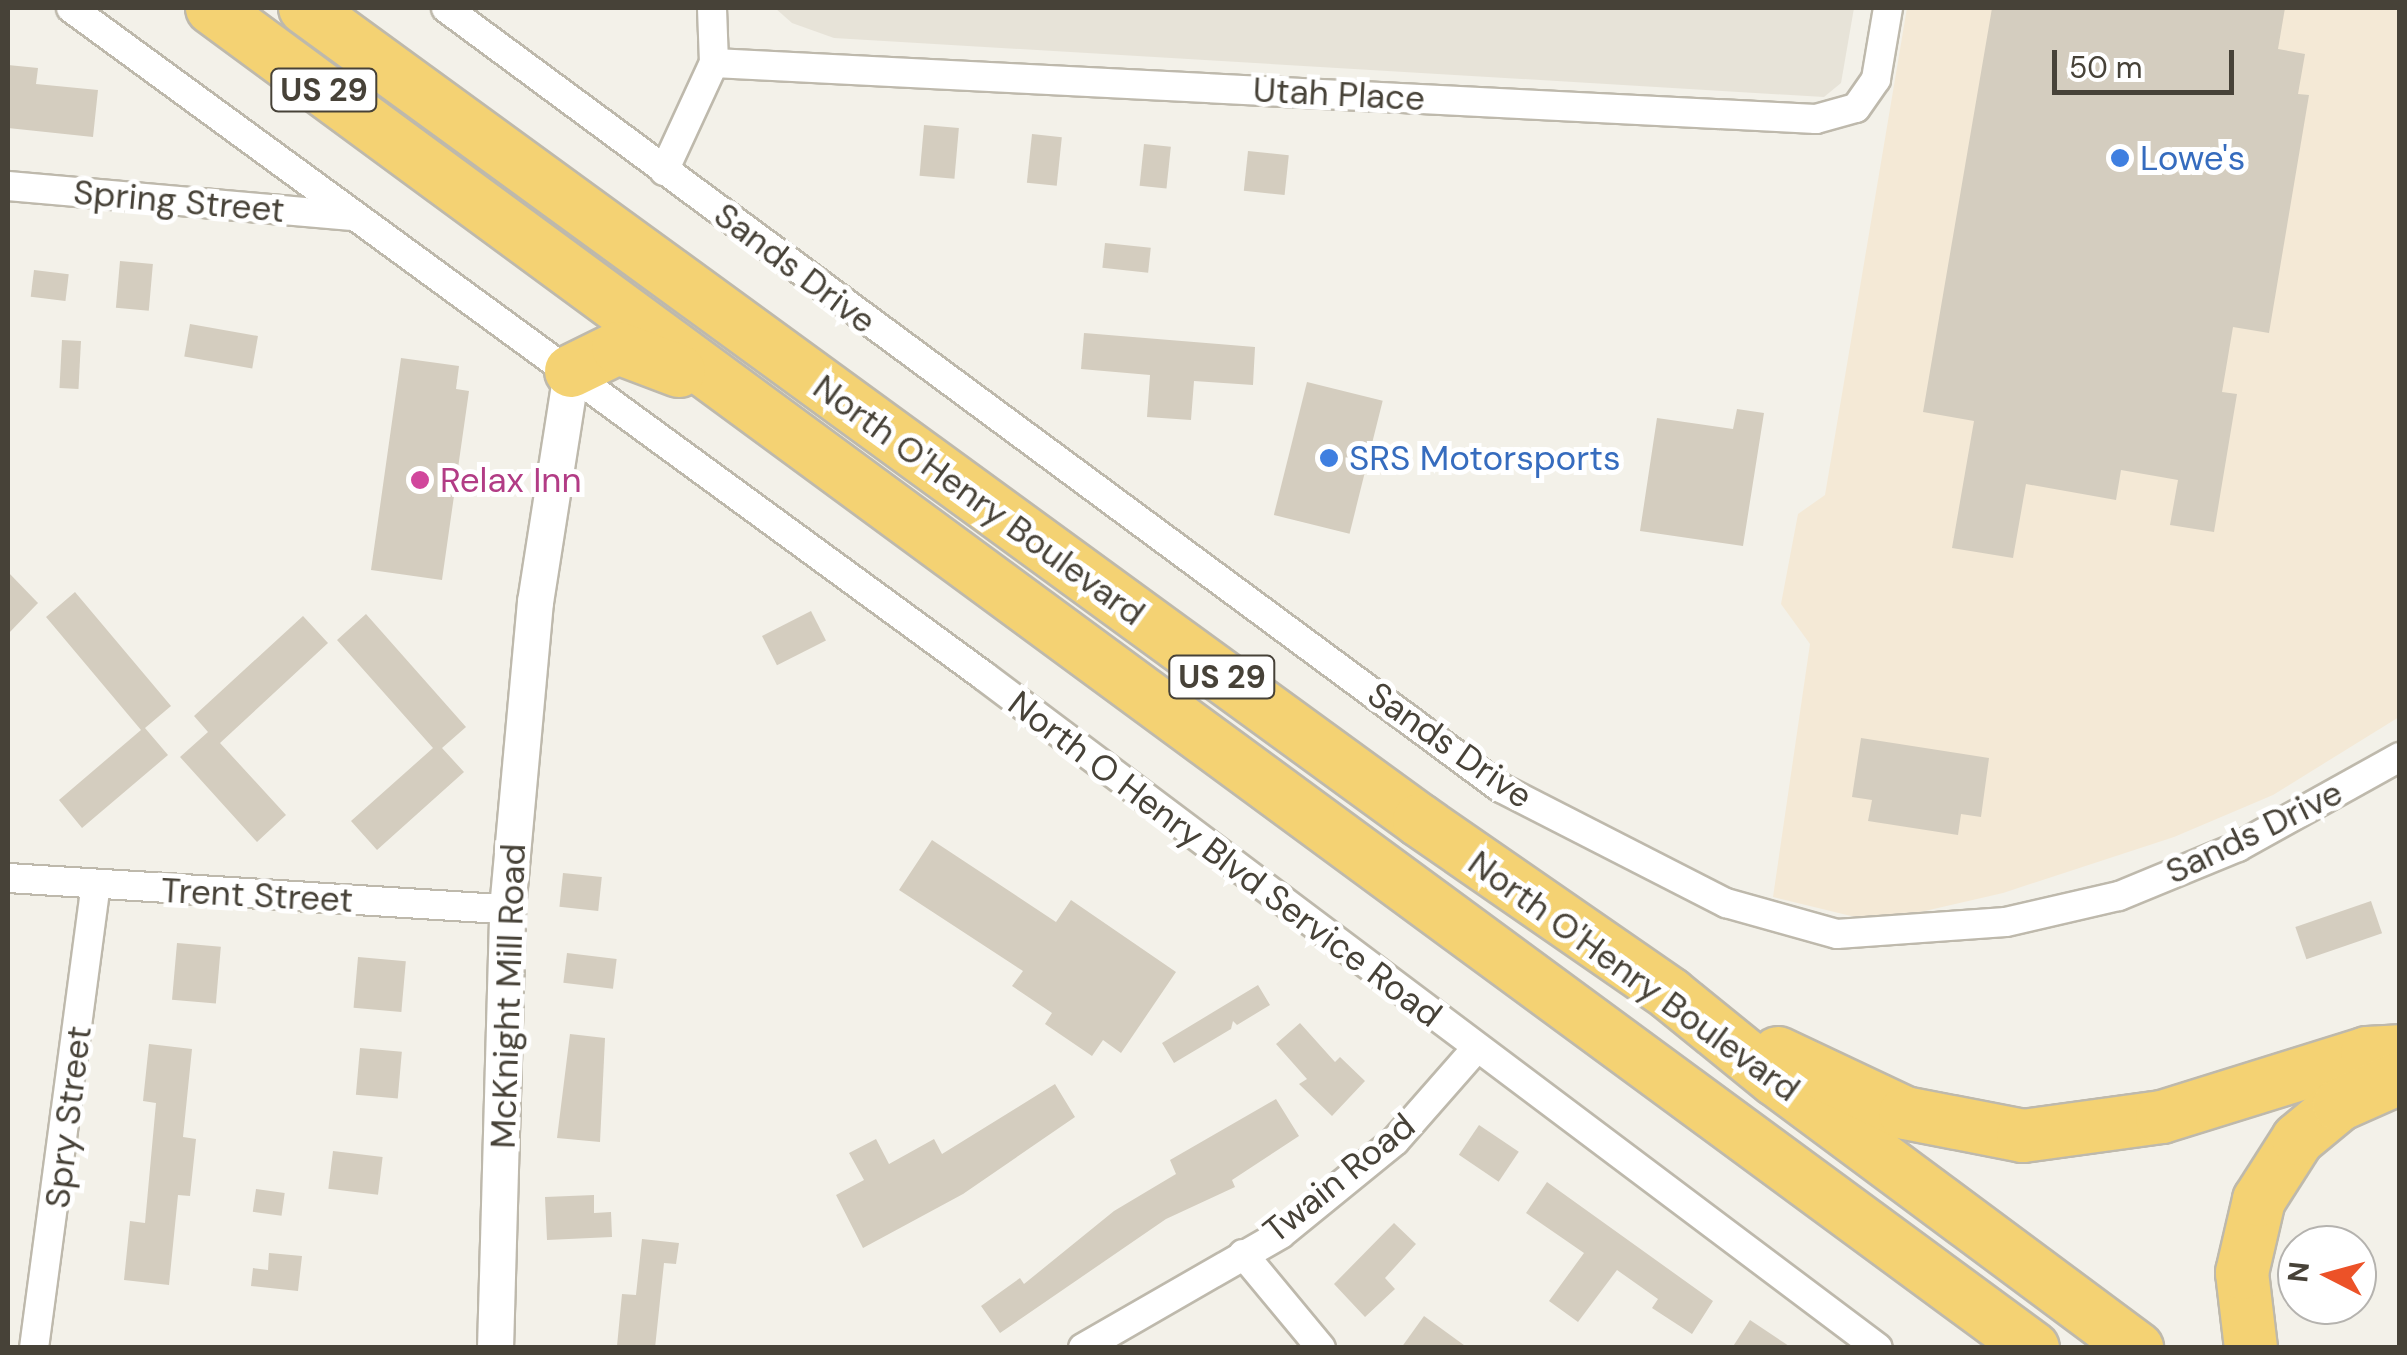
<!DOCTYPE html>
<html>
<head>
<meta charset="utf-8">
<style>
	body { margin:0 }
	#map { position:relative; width:2407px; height:1355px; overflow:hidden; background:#f3f1e9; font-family:"DM Sans",sans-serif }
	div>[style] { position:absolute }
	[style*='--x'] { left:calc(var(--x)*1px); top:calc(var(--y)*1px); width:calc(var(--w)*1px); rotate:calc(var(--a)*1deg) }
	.residential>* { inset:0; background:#e7e3d8 }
	.commercial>* { inset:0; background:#f4e9d6 }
	.building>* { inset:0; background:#d4cdbf; transform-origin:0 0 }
	.roads { filter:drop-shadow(2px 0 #beb9ac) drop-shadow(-2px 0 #beb9ac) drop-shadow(0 2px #beb9ac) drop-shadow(0 -2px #beb9ac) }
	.minor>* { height:28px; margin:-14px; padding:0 14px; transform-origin:14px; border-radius:14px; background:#fff }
	.tertiary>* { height:35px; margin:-17.5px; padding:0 17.5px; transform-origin:17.5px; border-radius:17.5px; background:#fff }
	.motorway>* { height:52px; margin:-26px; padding:0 26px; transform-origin:26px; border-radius:26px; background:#f4d273 }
	.dots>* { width:28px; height:28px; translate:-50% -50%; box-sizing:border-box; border:5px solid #fff; border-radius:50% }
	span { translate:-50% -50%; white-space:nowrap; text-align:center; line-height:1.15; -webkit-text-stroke:10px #fff; paint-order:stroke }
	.shield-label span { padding:2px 8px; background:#fff; border:2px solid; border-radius:8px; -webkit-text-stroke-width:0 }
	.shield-label { font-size:32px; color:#474238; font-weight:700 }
	.street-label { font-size:35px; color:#474238 }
	.shop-label { font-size:35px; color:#366cbe }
	.left { translate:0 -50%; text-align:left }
	.hotel-label { font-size:35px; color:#b23c85 }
	.frame { position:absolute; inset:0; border:10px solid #474238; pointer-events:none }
	.north { position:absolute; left:2277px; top:1225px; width:100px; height:100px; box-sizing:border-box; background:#fff; border:2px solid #b5b3af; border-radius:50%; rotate:276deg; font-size:28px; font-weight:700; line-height:40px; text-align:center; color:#474238 }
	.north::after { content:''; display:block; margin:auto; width:35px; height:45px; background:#ec5228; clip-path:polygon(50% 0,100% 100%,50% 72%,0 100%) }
	.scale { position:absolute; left:2052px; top:50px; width:182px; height:45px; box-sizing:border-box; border:5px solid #474238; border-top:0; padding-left:12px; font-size:30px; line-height:35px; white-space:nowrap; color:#474238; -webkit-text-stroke:8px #fff; paint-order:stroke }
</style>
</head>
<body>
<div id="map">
	<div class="residential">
		<div style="clip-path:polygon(775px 8px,1854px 8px,1841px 83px,1824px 97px,834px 38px,792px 23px)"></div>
	</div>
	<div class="commercial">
		<div style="clip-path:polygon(1907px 8px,2399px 8px,2399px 717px,2273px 795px,2174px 837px,2003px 893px,1903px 916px,1851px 916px,1773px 897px,1810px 644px,1781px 604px,1798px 514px,1825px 495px)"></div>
	</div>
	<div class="building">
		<div style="clip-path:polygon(1992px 8px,2285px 8px,2278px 49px,2305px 54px,2298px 94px,2309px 95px,2269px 333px,2233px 327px,2222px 392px,2237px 394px,2214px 532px,2170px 525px,2178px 480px,2121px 470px,2116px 500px,2026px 484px,2013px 558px,1952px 548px,1974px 421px,1923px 412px)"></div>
		<div style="clip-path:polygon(8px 65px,38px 68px,36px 84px,98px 90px,93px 137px,8px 128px)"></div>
		<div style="left:924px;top:125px;width:35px;height:51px;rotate:5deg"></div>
		<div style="left:1032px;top:134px;width:30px;height:49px;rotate:6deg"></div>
		<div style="left:1144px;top:144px;width:27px;height:42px;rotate:6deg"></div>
		<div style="left:1248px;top:151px;width:41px;height:40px;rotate:6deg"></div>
		<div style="left:1105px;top:243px;width:46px;height:25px;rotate:6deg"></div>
		<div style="left:120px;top:261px;width:33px;height:47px;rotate:5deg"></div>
		<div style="left:34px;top:270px;width:35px;height:27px;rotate:7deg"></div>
		<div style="left:190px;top:324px;width:69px;height:33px;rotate:10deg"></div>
		<div style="clip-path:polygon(1084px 333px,1255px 347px,1253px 385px,1194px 381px,1191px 420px,1147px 417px,1150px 375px,1081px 369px)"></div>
		<div style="left:62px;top:340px;width:19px;height:48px;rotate:3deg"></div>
		<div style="clip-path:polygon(401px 358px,459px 366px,456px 389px,469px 391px,442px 580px,371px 570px)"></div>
		<div style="left:1307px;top:382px;width:78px;height:137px;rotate:14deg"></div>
		<div style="clip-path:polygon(1737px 409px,1764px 413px,1743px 546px,1640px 531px,1657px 418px,1733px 429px)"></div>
		<div style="clip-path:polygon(8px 572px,38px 603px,8px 634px)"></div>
		<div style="clip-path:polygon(75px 592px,171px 706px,145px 728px,168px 755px,82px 828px,59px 800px,141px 730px,46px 617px)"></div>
		<div style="left:811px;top:611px;width:33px;height:55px;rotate:63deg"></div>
		<div style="clip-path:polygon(366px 614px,466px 727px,442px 748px,464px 772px,377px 850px,351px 821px,433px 748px,337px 640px)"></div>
		<div style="clip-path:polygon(303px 616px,328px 643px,220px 743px,286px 815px,257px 842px,180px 757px,208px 732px,194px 716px)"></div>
		<div style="clip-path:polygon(1861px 738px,1989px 758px,1981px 817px,1961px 814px,1958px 835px,1868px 821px,1872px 800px,1852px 797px)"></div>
		<div style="clip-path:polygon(932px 840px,1056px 922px,1071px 900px,1176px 972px,1121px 1053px,1103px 1040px,1092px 1056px,1045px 1024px,1052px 1013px,1012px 986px,1023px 971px,899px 890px)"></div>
		<div style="left:563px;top:873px;width:39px;height:34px;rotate:6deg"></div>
		<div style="left:2371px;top:901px;width:34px;height:80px;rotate:71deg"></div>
		<div style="left:177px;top:943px;width:44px;height:57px;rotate:5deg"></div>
		<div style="left:567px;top:953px;width:50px;height:30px;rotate:7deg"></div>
		<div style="left:358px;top:957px;width:48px;height:51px;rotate:5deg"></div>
		<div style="clip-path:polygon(1258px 985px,1270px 1005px,1237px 1025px,1233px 1021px,1231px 1029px,1174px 1063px,1162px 1043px)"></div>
		<div style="clip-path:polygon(1300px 1023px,1335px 1062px,1340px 1057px,1365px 1081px,1332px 1116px,1299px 1084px,1307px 1079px,1276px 1044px)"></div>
		<div style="clip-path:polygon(570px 1034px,605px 1038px,600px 1142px,557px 1138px)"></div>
		<div style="clip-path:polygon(149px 1044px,192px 1049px,183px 1137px,196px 1139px,190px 1196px,178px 1195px,169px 1285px,124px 1280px,130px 1221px,145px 1223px,156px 1103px,143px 1101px)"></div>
		<div style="left:360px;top:1048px;width:42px;height:47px;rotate:5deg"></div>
		<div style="clip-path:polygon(1055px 1084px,1075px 1117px,963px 1194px,863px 1248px,836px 1195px,864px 1180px,849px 1153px,876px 1139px,889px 1164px,934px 1139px,942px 1154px)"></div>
		<div style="clip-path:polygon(1276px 1099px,1299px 1136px,1232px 1180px,1235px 1187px,1166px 1219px,1000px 1333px,981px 1306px,1020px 1278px,1024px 1284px,1114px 1211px,1176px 1174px,1170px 1160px)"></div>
		<div style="left:1479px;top:1125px;width:48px;height:36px;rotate:34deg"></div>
		<div style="left:333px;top:1151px;width:50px;height:38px;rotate:7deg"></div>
		<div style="clip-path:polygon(1547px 1182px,1713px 1301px,1692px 1334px,1652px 1308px,1658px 1299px,1617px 1270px,1578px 1322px,1549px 1301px,1584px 1253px,1526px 1213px)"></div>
		<div style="left:256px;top:1189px;width:29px;height:23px;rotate:8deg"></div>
		<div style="clip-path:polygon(594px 1195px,594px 1213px,611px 1212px,612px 1237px,547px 1240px,545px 1197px)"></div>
		<div style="clip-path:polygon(1394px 1223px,1416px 1244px,1385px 1278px,1395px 1289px,1365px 1317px,1334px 1284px)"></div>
		<div style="clip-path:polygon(642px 1239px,679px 1243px,676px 1264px,664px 1263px,655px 1348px,617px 1346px,622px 1294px,636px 1295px)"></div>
		<div style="clip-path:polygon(269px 1253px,302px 1256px,298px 1291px,251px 1286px,253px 1268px,268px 1270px)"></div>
		<div style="clip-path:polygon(1424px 1316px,1468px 1348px,1401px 1348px)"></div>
		<div style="clip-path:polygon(1750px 1320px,1792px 1348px,1732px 1348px)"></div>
	</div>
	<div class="roads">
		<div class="minor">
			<div style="--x:71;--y:8;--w:1131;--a:36.19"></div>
			<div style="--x:984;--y:676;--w:1118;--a:36.93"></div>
			<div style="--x:446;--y:8;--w:1312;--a:36.48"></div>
			<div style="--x:1501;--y:788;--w:253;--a:27.1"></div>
			<div style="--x:1726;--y:903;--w:115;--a:15.6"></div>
			<div style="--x:1837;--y:934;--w:169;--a:-4.1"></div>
			<div style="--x:2006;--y:922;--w:116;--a:-13"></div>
			<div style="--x:2119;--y:896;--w:129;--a:-22.4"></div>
			<div style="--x:2238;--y:847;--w:185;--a:-29.1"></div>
			<div style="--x:714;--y:63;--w:1103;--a:2.91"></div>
			<div style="--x:1816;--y:119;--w:41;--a:-15.4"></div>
			<div style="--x:1856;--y:108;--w:35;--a:-55"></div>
			<div style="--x:1876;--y:79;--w:72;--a:-80.4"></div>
			<div style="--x:664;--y:171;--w:119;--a:-65.2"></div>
			<div style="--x:714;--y:63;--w:55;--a:-92.1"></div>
			<div style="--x:8;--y:186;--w:343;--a:5"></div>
			<div style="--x:8;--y:878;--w:500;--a:3.6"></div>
			<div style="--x:1243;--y:1254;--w:122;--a:50.3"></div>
			<div style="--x:34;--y:1348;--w:467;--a:-82.4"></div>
			<div style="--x:1083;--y:1348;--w:228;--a:-29.9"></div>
			<div style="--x:1281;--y:1234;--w:147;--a:-39.2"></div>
			<div style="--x:1395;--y:1141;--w:121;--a:-48.7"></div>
		</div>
		<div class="tertiary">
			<div style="--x:495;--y:1348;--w:439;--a:-88.4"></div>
			<div style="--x:507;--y:909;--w:308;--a:-84.8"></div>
			<div style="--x:535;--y:602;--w:234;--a:-81.1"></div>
		</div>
		<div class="motorway">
			<div style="--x:212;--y:8;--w:2261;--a:36.35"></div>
			<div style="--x:305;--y:8;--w:1379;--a:36.09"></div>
			<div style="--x:1419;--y:820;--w:305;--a:34.7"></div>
			<div style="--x:1670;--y:994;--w:136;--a:39.1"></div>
			<div style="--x:1776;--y:1080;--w:450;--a:36.6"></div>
			<div style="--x:571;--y:371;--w:52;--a:-26.1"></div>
			<div style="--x:618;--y:348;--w:65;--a:20.7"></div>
			<div style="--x:1778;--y:1053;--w:140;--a:25.3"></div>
			<div style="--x:1905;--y:1113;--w:120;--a:11"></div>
			<div style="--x:2023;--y:1136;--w:140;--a:-7.8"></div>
			<div style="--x:2162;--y:1117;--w:215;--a:-17.3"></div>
			<div style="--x:2367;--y:1053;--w:33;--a:-3"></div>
			<div style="--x:2251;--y:1348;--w:76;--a:-96.8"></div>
			<div style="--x:2242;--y:1273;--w:75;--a:-76.9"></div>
			<div style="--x:2259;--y:1200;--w:72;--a:-57.4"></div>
			<div style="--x:2298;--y:1139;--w:53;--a:-39.7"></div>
			<div style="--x:2339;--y:1105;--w:67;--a:-23.9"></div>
		</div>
	</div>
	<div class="dots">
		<div style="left:2120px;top:158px;background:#3f7fe0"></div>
		<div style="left:1329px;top:458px;background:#3f7fe0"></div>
		<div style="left:420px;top:480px;background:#d1479c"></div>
	</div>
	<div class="shield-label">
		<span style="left:324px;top:90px">US 29</span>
		<span style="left:1222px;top:677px">US 29</span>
	</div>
	<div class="street-label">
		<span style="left:1339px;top:94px;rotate:3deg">Utah Place</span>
		<span style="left:179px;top:201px;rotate:5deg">Spring Street</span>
		<span style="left:795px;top:268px;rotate:37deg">Sands Drive</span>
		<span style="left:979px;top:500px;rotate:36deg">North O'Henry Boulevard</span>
		<span style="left:1450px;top:745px;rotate:35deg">Sands Drive</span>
		<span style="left:2254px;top:832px;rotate:-26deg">Sands Drive</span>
		<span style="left:1225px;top:859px;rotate:37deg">North O Henry Blvd Service Road</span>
		<span style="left:257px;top:895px;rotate:3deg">Trent Street</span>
		<span style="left:1634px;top:976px;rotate:36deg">North O'Henry Boulevard</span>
		<span style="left:508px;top:996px;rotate:-88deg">McKnight Mill Road</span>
		<span style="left:68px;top:1117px;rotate:-83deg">Spry Street</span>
		<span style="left:1339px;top:1178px;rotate:-39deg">Twain Road</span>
	</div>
	<div class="shop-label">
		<span class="left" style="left:2140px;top:158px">Lowe's</span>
		<span class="left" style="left:1349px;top:458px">SRS Motorsports</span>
	</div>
	<div class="hotel-label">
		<span class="left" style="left:440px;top:480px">Relax Inn</span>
	</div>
	<div class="frame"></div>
	<div class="north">N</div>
	<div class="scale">50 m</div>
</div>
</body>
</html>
